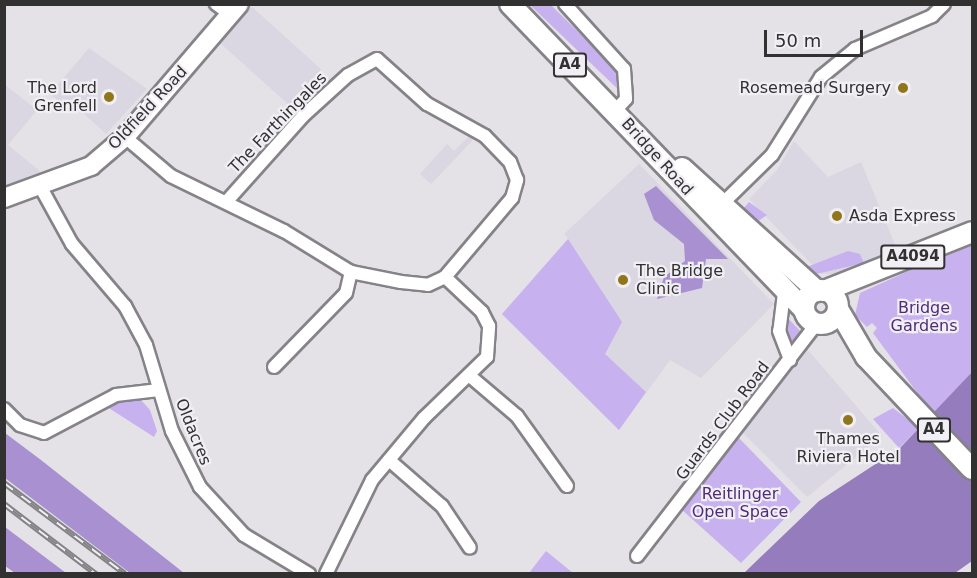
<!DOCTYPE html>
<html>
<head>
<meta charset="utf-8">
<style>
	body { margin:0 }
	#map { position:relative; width:977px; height:578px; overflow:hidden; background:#e4e2e7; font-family:"DejaVu Sans",sans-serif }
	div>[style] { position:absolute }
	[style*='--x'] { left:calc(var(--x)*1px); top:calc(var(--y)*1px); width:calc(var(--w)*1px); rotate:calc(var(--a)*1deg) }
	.built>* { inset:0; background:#dad6e2; transform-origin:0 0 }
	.green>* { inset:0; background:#c7b1ee }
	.forest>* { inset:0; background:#a890d1 }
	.water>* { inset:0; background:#957dbd }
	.roads { filter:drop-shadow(2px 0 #858388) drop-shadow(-2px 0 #858388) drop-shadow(0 2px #858388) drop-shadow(0 -2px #858388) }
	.minor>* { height:12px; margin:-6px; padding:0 6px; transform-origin:6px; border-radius:6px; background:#fff }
	.secondary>* { height:18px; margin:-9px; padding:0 9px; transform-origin:9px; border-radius:9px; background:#fff }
	.primary>* { height:20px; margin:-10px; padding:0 10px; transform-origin:10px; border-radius:10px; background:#fff }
	.primary>.ring { margin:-10px; padding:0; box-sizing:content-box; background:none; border:20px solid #fff; border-radius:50% }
	.rail>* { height:6px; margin-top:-3px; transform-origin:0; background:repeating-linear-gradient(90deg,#f1eff4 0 11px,#838285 0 22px); box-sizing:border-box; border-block:2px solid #838285 }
	.dots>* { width:16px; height:16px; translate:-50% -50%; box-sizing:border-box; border:3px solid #f1eff4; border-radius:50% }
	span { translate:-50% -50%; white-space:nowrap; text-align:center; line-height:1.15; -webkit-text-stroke:4.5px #f1eff4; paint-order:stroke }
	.shield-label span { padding:2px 4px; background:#f1eff4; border:2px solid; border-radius:4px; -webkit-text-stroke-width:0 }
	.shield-label { font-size:15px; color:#313132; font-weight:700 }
	.poi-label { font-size:16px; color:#313132 }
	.right { translate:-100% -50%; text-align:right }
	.left { translate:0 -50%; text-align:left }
	.street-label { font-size:16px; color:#313132 }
	.park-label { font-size:16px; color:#4e2c79 }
	.frame { position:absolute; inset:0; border:6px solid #313132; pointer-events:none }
	.scale { position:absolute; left:764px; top:30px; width:99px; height:27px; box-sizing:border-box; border:3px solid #313132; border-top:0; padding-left:8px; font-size:18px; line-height:21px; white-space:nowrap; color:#313132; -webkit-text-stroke:4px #f1eff4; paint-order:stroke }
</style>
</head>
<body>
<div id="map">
	<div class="built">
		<div style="left:252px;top:7px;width:93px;height:48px;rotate:42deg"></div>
		<div style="clip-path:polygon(89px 48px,147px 89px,106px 134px,79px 109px,74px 113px,50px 94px)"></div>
		<div style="clip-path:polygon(4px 84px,37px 110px,8px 145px,41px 172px,5px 185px)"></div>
		<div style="clip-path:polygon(469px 136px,473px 140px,431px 184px,420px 174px,447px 144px,454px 151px)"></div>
		<div style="clip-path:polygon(794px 141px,828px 177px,861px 162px,898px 252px,843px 274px,821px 274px,749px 199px,777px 170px)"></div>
		<div style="clip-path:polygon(639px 164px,774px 304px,701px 378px,670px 360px,619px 430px,502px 314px,568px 239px,564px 234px)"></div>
		<div style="clip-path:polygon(808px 350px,882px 436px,807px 497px,741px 431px)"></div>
	</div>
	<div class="green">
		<div style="clip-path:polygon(530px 5px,551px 5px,621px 74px,623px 94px)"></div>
		<div style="clip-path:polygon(749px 202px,767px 215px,757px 222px,743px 209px)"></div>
		<div style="clip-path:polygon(568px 239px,622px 322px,605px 354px,646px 392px,619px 430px,502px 314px)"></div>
		<div style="clip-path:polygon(972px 242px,972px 372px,933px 414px,873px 333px,877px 328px,872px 323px,867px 327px,855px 315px,860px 293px)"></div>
		<div style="clip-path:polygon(848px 251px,860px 254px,864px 263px,816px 274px,804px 268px)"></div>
		<div style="clip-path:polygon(782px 312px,804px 335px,791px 349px,785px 338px)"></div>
		<div style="clip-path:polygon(141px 400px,150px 410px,157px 431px,154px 437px,101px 403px)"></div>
		<div style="clip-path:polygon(893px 408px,919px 428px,899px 448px,873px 419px)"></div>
		<div style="clip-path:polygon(737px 436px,801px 502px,741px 563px,681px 509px)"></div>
		<div style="clip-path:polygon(546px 551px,573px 573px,529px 573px)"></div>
	</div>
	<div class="forest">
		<div style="clip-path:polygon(656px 186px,728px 259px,706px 259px,702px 288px,657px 299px,664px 277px,685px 261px,684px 244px,654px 220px,644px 194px)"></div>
		<div style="clip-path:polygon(5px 433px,41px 460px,184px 573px,130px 573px,5px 478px)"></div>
		<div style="clip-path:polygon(5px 527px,66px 573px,15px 573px,5px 566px)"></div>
	</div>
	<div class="water">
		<div style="clip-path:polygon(972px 372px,972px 561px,955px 573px,743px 574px,819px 501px,900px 448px)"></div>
	</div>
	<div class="roads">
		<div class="minor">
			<div style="--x:216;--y:4;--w:17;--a:36"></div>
			<div style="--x:565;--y:4;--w:88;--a:47.8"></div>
			<div style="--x:624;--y:69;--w:30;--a:86"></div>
			<div style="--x:626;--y:99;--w:16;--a:133"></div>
			<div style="--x:125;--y:137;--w:60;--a:40.3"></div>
			<div style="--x:171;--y:176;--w:126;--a:26"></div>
			<div style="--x:284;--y:231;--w:79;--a:31.5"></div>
			<div style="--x:351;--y:272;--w:51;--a:11.3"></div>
			<div style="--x:401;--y:282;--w:27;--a:6"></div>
			<div style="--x:428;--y:285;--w:19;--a:-25"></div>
			<div style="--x:445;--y:277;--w:104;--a:-49.7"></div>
			<div style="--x:512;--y:198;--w:19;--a:-74"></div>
			<div style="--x:517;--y:180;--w:19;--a:-111"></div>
			<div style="--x:510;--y:162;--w:36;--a:-134"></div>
			<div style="--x:485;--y:136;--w:66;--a:-151.1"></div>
			<div style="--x:427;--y:104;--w:67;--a:-138"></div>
			<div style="--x:377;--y:59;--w:33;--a:151"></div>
			<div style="--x:348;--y:75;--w:61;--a:137.7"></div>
			<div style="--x:303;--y:116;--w:115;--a:131.8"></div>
			<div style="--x:40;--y:186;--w:66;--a:61.1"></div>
			<div style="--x:72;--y:244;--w:82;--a:49.5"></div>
			<div style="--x:125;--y:306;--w:44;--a:61.7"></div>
			<div style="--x:146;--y:345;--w:90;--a:73.2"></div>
			<div style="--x:172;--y:431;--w:63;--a:63.4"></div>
			<div style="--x:200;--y:487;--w:65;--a:47.5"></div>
			<div style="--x:244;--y:535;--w:76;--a:31"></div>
			<div style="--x:721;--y:205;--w:71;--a:-44.4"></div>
			<div style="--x:772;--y:155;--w:92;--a:-57.9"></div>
			<div style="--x:821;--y:77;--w:44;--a:-39.5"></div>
			<div style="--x:855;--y:49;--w:84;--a:-23.2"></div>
			<div style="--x:932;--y:16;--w:17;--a:-45"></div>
			<div style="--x:784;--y:293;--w:38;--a:97"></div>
			<div style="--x:779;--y:331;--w:31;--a:69"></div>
			<div style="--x:274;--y:367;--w:103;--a:-45.8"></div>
			<div style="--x:346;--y:293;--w:22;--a:-77"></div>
			<div style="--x:471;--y:377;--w:60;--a:40.3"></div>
			<div style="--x:517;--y:416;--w:86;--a:54.5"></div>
			<div style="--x:4;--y:409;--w:23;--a:45"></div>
			<div style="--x:20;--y:425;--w:25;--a:18"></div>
			<div style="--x:44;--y:433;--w:81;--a:-27.8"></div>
			<div style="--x:116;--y:395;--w:43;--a:-6.6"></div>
			<div style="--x:389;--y:460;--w:70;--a:41"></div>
			<div style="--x:442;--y:506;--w:50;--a:56.3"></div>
			<div style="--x:637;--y:556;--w:294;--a:-52.3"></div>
			<div style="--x:326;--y:574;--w:105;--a:-63.9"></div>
			<div style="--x:372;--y:480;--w:81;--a:-50"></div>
			<div style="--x:424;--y:418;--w:88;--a:-44.1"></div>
			<div style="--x:487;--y:357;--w:31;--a:-86"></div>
			<div style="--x:489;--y:326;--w:16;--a:-117"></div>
			<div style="--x:482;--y:312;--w:51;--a:-136.6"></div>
		</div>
		<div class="secondary">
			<div style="--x:4;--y:198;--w:93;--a:-20.2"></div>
			<div style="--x:91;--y:166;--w:45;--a:-40.5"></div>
			<div style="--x:125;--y:137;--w:175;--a:-49.4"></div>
		</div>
		<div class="primary">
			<div style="--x:510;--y:4;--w:424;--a:46.1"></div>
			<div style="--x:682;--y:168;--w:183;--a:42.3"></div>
			<div class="ring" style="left:804px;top:290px;width:14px;height:14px"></div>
			<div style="--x:824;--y:291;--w:159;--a:-21.7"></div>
			<div style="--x:838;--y:309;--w:56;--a:59.7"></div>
			<div style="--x:866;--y:357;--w:154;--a:46.6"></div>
		</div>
	</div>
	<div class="rail">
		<div style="--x:4;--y:483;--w:151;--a:36.9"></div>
		<div style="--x:4;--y:504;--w:116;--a:37.3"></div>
	</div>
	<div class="dots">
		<div style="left:903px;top:88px;background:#90751b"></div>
		<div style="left:109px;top:97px;background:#90751b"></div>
		<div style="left:837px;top:216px;background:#90751b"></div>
		<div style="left:623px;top:280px;background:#90751b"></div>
		<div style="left:848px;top:420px;background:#90751b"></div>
	</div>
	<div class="shield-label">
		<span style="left:570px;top:65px">A4</span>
		<span style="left:913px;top:257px">A4094</span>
		<span style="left:934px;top:430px">A4</span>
	</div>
	<div class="poi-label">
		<span class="right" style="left:97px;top:97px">The Lord<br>Grenfell</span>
		<span class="right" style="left:891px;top:88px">Rosemead Surgery</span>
		<span class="left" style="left:849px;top:216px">Asda Express</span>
		<span class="left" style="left:636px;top:280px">The Bridge<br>Clinic</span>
		<span style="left:848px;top:448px">Thames<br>Riviera Hotel</span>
	</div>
	<div class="street-label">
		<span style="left:148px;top:108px;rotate:-47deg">Oldfield Road</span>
		<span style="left:278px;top:123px;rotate:-46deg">The Farthingales</span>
		<span style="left:657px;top:157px;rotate:48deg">Bridge Road</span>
		<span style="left:723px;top:421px;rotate:-53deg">Guards Club Road</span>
		<span style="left:193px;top:432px;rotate:68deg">Oldacres</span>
	</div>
	<div class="park-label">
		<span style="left:924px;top:317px">Bridge<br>Gardens</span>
		<span style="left:740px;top:503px">Reitlinger<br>Open Space</span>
	</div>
	<div class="frame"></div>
	<div class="scale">50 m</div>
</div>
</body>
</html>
